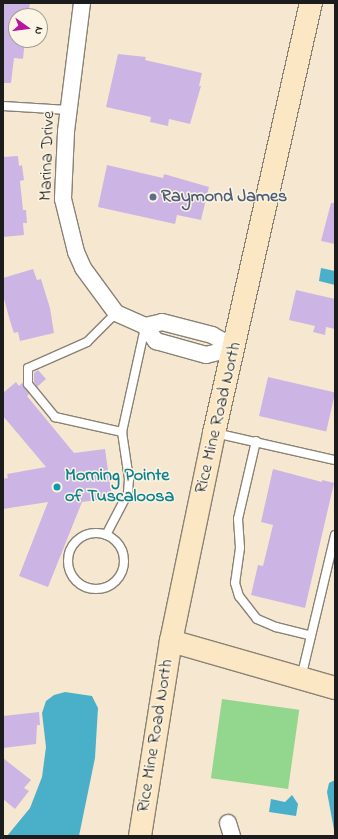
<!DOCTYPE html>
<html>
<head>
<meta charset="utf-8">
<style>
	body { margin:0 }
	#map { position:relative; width:338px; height:839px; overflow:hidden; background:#f6e8d0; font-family:"Indie Flower",sans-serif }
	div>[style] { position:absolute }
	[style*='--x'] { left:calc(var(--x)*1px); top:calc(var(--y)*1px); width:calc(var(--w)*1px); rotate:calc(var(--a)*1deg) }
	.green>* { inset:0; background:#93d68e; transform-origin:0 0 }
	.water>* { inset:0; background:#4ab0c9 }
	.building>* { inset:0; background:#ccb5e4; transform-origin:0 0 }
	.roads { filter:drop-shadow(1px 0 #898276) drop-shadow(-1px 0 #898276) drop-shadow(0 1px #898276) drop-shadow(0 -1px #898276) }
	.service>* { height:8px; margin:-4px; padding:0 4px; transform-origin:4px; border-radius:4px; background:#fff }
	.service>.ring { margin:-4px; padding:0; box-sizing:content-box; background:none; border:8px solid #fff; border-radius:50% }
	.minor>* { height:16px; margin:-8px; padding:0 8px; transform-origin:8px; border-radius:8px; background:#fff }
	.secondary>* { height:22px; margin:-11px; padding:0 11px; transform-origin:11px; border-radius:11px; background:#fbe7c3 }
	.dots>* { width:11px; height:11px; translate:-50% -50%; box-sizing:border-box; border:2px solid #fcf5e5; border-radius:50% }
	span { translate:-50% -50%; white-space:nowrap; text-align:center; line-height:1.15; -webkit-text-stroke:3px #fcf5e5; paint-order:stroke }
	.street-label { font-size:18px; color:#1c1c1c }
	.service-label { font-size:18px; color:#4e5e75; font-weight:700 }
	.left { translate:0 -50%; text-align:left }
	.culture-label { font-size:18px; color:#0d838f; font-weight:700 }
	.frame { position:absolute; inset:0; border:4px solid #1c1c1c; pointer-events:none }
	.north { position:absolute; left:8px; top:8px; width:40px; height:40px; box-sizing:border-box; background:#fcf5e5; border:1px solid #a29e95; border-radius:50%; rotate:104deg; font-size:11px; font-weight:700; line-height:16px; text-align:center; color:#1c1c1c }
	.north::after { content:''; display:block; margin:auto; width:14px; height:18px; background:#b5179e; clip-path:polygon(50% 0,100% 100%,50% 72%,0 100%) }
</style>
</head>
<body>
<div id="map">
	<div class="green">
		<div style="left:222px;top:699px;width:78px;height:80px;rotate:8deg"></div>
	</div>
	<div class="water">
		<div style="clip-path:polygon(321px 268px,335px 271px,335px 285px,319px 281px)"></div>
		<div style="clip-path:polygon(65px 692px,92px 696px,98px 708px,95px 758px,79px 836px,7px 836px,30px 808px,42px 777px,46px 747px,42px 713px,46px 701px,54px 695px)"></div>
		<div style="clip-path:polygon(335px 780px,335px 835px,327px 792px,329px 783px)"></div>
		<div style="clip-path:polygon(292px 795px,298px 804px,296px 816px,269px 812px,271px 799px,285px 802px)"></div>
	</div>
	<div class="building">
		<div style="clip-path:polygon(3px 3px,30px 3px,28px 16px,16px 16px,16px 40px,25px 40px,23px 59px,14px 58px,11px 83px,3px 83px)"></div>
		<div style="clip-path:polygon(118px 54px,146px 57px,145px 60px,202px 73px,199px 86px,201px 86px,190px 124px,169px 119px,168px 126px,150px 122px,151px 117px,106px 107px)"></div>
		<div style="clip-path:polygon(18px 156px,19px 166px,22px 165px,24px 180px,20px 181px,23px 210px,26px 210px,27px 223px,23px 223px,24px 235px,3px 237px,3px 157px)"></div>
		<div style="clip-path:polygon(107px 165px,163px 178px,164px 174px,209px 187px,201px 220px,177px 215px,175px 224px,98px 207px)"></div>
		<div style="clip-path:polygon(331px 203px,335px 203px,335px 244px,321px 241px)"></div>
		<div style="clip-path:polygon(33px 269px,37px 280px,41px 279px,50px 308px,54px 333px,20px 341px,18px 332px,14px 333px,10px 321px,3px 295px,3px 278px)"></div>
		<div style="clip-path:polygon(296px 290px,335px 299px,335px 329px,326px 327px,325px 335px,313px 332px,315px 326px,289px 320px)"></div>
		<div style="clip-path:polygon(38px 370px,46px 379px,37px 387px,34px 382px,34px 373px)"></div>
		<div style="left:268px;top:377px;width:69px;height:40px;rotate:13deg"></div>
		<div style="clip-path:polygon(16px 382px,19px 386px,22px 383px,29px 394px,27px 396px,74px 453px,105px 449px,112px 498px,82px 502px,48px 587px,19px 576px,48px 502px,3px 509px,3px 479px,8px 478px,7px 474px,46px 467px,3px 416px,3px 393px)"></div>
		<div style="clip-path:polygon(273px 469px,322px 482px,322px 480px,334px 483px,305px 608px,251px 595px,258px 565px,263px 566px,273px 525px,261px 522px)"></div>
		<div style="clip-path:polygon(39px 712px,40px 725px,37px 725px,36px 744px,3px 748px,3px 716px)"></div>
		<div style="clip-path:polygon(3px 758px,31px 780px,24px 788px,29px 791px,15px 809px,3px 799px)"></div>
	</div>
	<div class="roads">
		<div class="service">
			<div style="--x:3;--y:106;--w:65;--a:3.5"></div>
			<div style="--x:116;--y:313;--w:41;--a:135"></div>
			<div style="--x:87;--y:342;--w:64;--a:156.2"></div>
			<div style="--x:28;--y:368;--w:16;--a:90"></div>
			<div style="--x:28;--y:384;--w:43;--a:50.7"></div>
			<div style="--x:55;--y:417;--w:69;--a:12.6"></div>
			<div style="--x:215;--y:433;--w:123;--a:12.7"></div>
			<div style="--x:256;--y:441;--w:80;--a:103"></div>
			<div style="--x:238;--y:519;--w:29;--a:86"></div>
			<div style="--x:240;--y:548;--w:35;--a:98"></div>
			<div style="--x:235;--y:583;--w:14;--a:73"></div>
			<div style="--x:239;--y:596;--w:29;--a:52"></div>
			<div style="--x:257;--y:619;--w:21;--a:23"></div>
			<div style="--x:276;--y:627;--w:36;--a:14"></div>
			<div class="ring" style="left:68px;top:533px;width:48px;height:48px"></div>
			<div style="--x:106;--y:535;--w:47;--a:-62.4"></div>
			<div style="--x:128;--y:493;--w:14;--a:-86"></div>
			<div style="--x:129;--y:479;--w:48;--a:-98.5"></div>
			<div style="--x:122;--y:432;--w:107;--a:-77.6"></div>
			<div style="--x:301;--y:678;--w:147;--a:-76.6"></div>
		</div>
		<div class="minor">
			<div style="--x:82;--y:3;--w:130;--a:97.1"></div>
			<div style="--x:66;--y:132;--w:67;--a:92.6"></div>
			<div style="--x:63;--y:199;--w:55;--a:76.2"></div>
			<div style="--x:76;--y:252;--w:17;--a:66"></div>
			<div style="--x:83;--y:268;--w:56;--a:53.7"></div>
			<div style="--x:116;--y:313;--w:32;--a:24"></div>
			<div style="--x:145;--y:326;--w:19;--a:54"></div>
			<div style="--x:156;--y:341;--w:52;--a:15.6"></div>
			<div style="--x:206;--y:355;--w:30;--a:-14"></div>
			<div style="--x:145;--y:326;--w:17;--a:-13"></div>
			<div style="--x:162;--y:322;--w:52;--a:14.6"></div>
			<div style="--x:212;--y:335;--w:26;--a:29"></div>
			<div style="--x:228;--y:823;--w:14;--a:73"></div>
		</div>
		<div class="secondary">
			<div style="--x:171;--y:641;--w:171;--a:16"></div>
			<div style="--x:140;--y:836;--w:197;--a:-81"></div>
			<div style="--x:171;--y:641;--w:212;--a:-78.3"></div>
			<div style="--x:214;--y:433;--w:441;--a:-77.3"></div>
		</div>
	</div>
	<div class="dots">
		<div style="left:153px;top:197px;background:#5c6f8a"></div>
		<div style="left:57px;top:487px;background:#0f9aa8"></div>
	</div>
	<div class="street-label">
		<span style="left:48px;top:156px;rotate:-88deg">Marina Drive</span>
		<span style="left:219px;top:418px;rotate:-77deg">Rice Mine Road North</span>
		<span style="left:156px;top:736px;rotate:-81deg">Rice Mine Road North</span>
	</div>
	<div class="service-label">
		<span class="left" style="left:161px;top:197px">Raymond James</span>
	</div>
	<div class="culture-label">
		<span class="left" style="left:65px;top:487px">Morning Pointe<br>of Tuscaloosa</span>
	</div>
	<div class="frame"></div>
	<div class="north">N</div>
</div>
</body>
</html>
